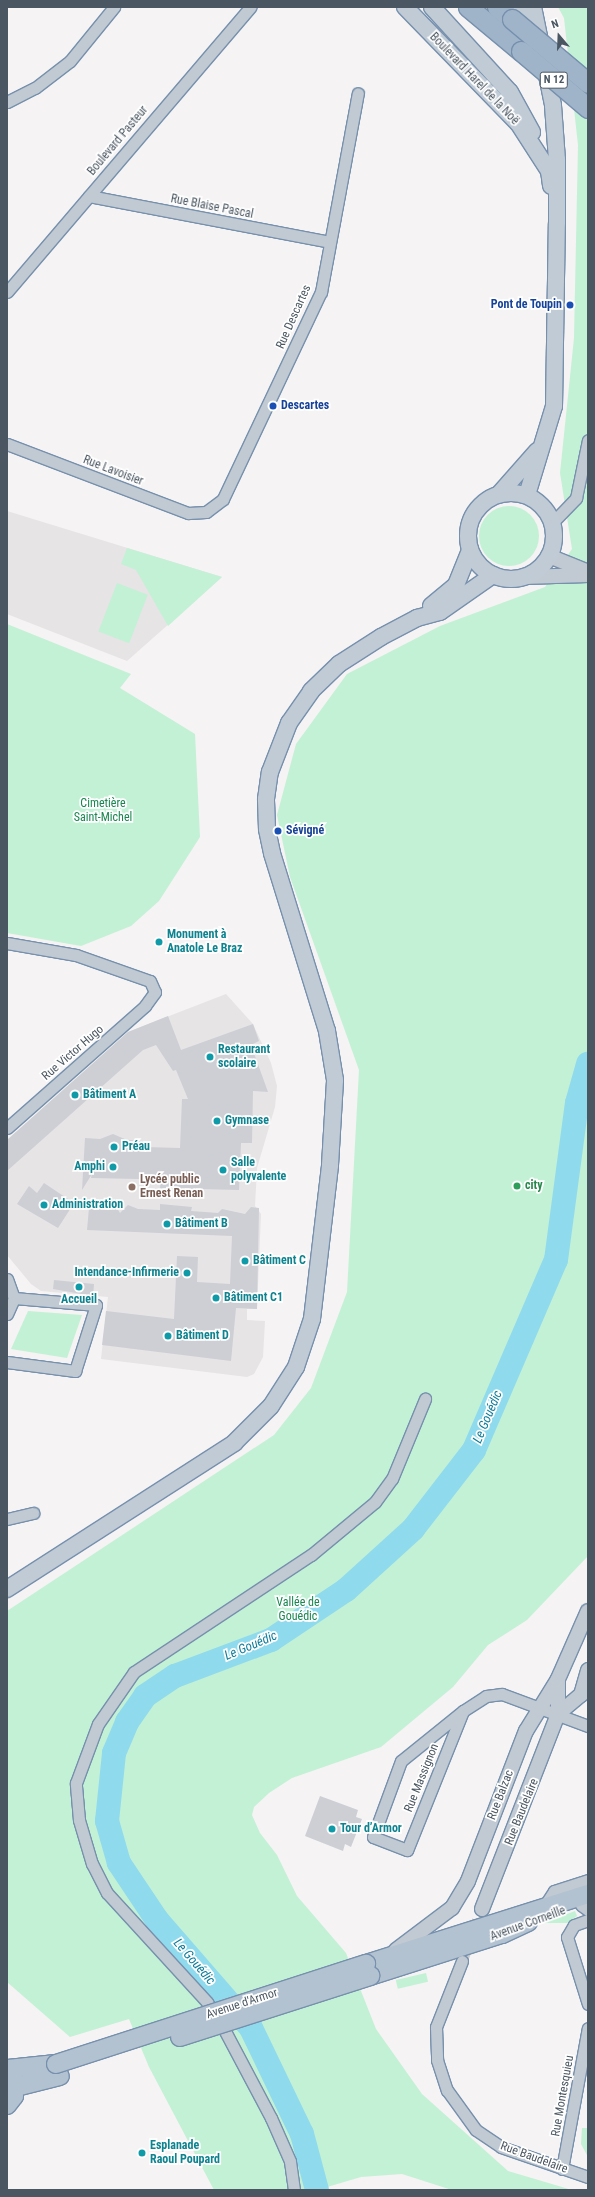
<!DOCTYPE html>
<html>
<head>
<meta charset="utf-8">
<style>
	body { margin:0 }
	#map { position:relative; width:595px; height:2197px; overflow:hidden; background:#f5f3f3; font-family:"Roboto Condensed",sans-serif }
	div>[style] { position:absolute }
	[style*='--x'] { left:calc(var(--x)*1px); top:calc(var(--y)*1px); width:calc(var(--w)*1px); rotate:calc(var(--a)*1deg) }
	.education>* { inset:0; background:#e6e4e5 }
	.green>* { inset:0; background:#c3f1d5; transform-origin:0 0 }
	.round { border-radius:50% }
	.river>* { height:24px; margin:-12px; padding:0 12px; transform-origin:12px; border-radius:12px; background:#90daee }
	.building>* { inset:0; background:#cdcfd5 }
	.minor-tunnel>* { height:11px; margin-top:-5.5px; transform-origin:0; background:repeating-linear-gradient(90deg,#caccce 0 11px,transparent 0 16.5px) }
	.roads { filter:drop-shadow(1px 0 #7690ad) drop-shadow(-1px 0 #7690ad) drop-shadow(0 1px #7690ad) drop-shadow(0 -1px #7690ad) }
	.minor>* { height:11px; margin:-5.5px; padding:0 5.5px; transform-origin:5.5px; border-radius:5.5px; background:#c1cad2 }
	.tertiary>* { height:14px; margin:-7px; padding:0 7px; transform-origin:7px; border-radius:7px; background:#c1cad2 }
	.secondary>* { height:16px; margin:-8px; padding:0 8px; transform-origin:8px; border-radius:8px; background:#c1cbd6 }
	.secondary>.ring { margin:-8px; padding:0; box-sizing:content-box; background:none; border:16px solid #c1cbd6; border-radius:50% }
	.primary>* { height:18px; margin:-9px; padding:0 9px; transform-origin:9px; border-radius:9px; background:#b3c2d1 }
	.trunk>* { height:19px; margin:-9.5px; padding:0 9.5px; transform-origin:9.5px; border-radius:9.5px; background:#9fb4c9 }
	.bridges { filter:drop-shadow(1px 0 #7690ad) drop-shadow(-1px 0 #7690ad) drop-shadow(0 1px #7690ad) drop-shadow(0 -1px #7690ad) }
	.primary-bridge>* { height:18px; margin:-9px; padding:0 9px; transform-origin:9px; border-radius:9px; background:#b3c2d1 }
	.trunk-bridge>* { height:19px; margin:-9.5px; padding:0 9.5px; transform-origin:9.5px; border-radius:9.5px; background:#9fb4c9 }
	.dots>* { width:11px; height:11px; translate:-50% -50%; box-sizing:border-box; border:2px solid #fff; border-radius:50% }
	span { translate:-50% -50%; white-space:nowrap; text-align:center; line-height:1.15; -webkit-text-stroke:3.5px #fff; paint-order:stroke }
	.shield-label span { padding:1px 3px; background:#fff; border:1px solid; border-radius:3px; -webkit-text-stroke-width:0 }
	.shield-label { font-size:11px; color:#4a5661; font-weight:700 }
	.street-label { font-size:12px; color:#4a5661 }
	.transit-label { font-size:12px; color:#164399; font-weight:700 }
	.right { translate:-100% -50%; text-align:right }
	.left { translate:0 -50%; text-align:left }
	.park-label { font-size:12px; color:#17864f }
	.culture-label { font-size:12px; color:#0d838f; font-weight:700 }
	.education-label { font-size:12px; color:#785e54; font-weight:700 }
	.leisure-label { font-size:12px; color:#27864d; font-weight:700 }
	.water-label { font-size:13px; color:#0c7c9b; font-style:italic }
	.frame { position:absolute; inset:0; border:8px solid #4a5661; pointer-events:none }
	.north { position:absolute; left:539px; top:16px; width:40px; height:40px; -webkit-text-stroke:3px #fff; paint-order:stroke; rotate:341deg; font-size:11px; font-weight:700; line-height:16px; text-align:center; color:#4a5661 }
	.north::after { content:''; display:block; margin:auto; width:14px; height:18px; background:#4a5661; clip-path:polygon(50% 0,100% 100%,50% 72%,0 100%) }
</style>
</head>
<body>
<div id="map">
	<div class="education">
		<div style="clip-path:polygon(7px 511px,222px 577px,127px 661px,7px 614px)"></div>
		<div style="clip-path:polygon(226px 994px,253px 1024px,271px 1063px,277px 1086px,275px 1107px,257px 1168px,255px 1206px,261px 1214px,257px 1309px,247px 1309px,247px 1320px,265px 1321px,263px 1357px,254px 1374px,247px 1377px,101px 1359px,108px 1297px,41px 1291px,31px 1284px,7px 1255px,7px 1140px,128px 1032px)"></div>
	</div>
	<div class="green">
		<div style="clip-path:polygon(558px 7px,588px 7px,588px 1556px,527px 1620px,488px 1645px,453px 1687px,381px 1747px,292px 1778px,269px 1793px,254px 1807px,252px 1815px,260px 1833px,277px 1855px,297px 1896px,346px 1953px,376px 2029px,422px 2094px,508px 2171px,572px 2190px,452px 2190px,402px 2174px,361px 2177px,317px 2190px,214px 2190px,149px 2067px,129px 2019px,70px 2037px,7px 1982px,7px 1611px,274px 1435px,311px 1388px,347px 1292px,359px 1070px,290px 877px,277px 815px,296px 744px,347px 674px,440px 626px,545px 587px,572px 549px,560px 473px,574px 338px,578px 145px,564px 18px)"></div>
		<div class="round" style="left:479px;top:506px;width:60px;height:60px"></div>
		<div style="clip-path:polygon(127px 548px,222px 577px,168px 626px,136px 570px,121px 564px)"></div>
		<div style="left:117px;top:583px;width:33px;height:52px;rotate:21deg"></div>
		<div style="clip-path:polygon(7px 624px,131px 674px,120px 688px,195px 734px,200px 837px,159px 901px,131px 926px,81px 946px,7px 933px)"></div>
		<div style="clip-path:polygon(28px 1311px,82px 1315px,67px 1358px,11px 1349px)"></div>
		<div style="clip-path:polygon(575px 1911px,577px 1916px,567px 1923px,543px 1923px)"></div>
		<div style="left:426px;top:1973px;width:9px;height:31px;rotate:77deg"></div>
		<div style="clip-path:polygon(582px 2128px,588px 2128px,588px 2157px,581px 2144px)"></div>
	</div>
	<div class="river">
		<div style="--x:317;--y:2190;--w:58;--a:-105"></div>
		<div style="--x:302;--y:2134;--w:118;--a:-115.7"></div>
		<div style="--x:251;--y:2028;--w:143;--a:-131"></div>
		<div style="--x:157;--y:1920;--w:69;--a:-123.7"></div>
		<div style="--x:119;--y:1863;--w:44;--a:-105.9"></div>
		<div style="--x:107;--y:1821;--w:68;--a:-84.1"></div>
		<div style="--x:114;--y:1753;--w:34;--a:-67"></div>
		<div style="--x:127;--y:1722;--w:32;--a:-55"></div>
		<div style="--x:145;--y:1696;--w:36;--a:-34"></div>
		<div style="--x:175;--y:1676;--w:103;--a:-20.6"></div>
		<div style="--x:271;--y:1640;--w:90;--a:-33.7"></div>
		<div style="--x:346;--y:1590;--w:91;--a:-42.3"></div>
		<div style="--x:413;--y:1529;--w:100;--a:-52.3"></div>
		<div style="--x:474;--y:1450;--w:207;--a:-66.7"></div>
		<div style="--x:556;--y:1260;--w:158;--a:-82.4"></div>
		<div style="--x:577;--y:1103;--w:41;--a:-74.2"></div>
	</div>
	<div class="building">
		<div style="clip-path:polygon(168px 1016px,181px 1050px,253px 1024px,259px 1041px,251px 1045px,268px 1092px,253px 1091px,252px 1143px,241px 1143px,239px 1190px,160px 1188px,161px 1176px,139px 1175px,139px 1179px,91px 1178px,92px 1174px,82px 1190px,85px 1138px,100px 1139px,113px 1134px,127px 1140px,144px 1141px,144px 1147px,180px 1148px,182px 1099px,188px 1099px,176px 1070px,173px 1071px,156px 1045px,143px 1050px,7px 1171px,7px 1140px,128px 1032px)"></div>
		<div style="clip-path:polygon(44px 1183px,74px 1203px,58px 1228px,17px 1204px,29px 1186px,37px 1193px)"></div>
		<div style="clip-path:polygon(108px 1204px,115px 1205px,120px 1213px,128px 1205px,138px 1209px,160px 1210px,160px 1204px,192px 1207px,191px 1211px,218px 1213px,222px 1209px,245px 1214px,251px 1207px,259px 1208px,257px 1309px,236px 1308px,231px 1361px,102px 1345px,106px 1311px,174px 1319px,177px 1256px,198px 1257px,197px 1282px,230px 1284px,232px 1236px,87px 1230px,89px 1208px,104px 1208px)"></div>
		<div style="clip-path:polygon(54px 1280px,94px 1284px,93px 1296px,53px 1289px)"></div>
		<div style="clip-path:polygon(320px 1796px,358px 1810px,356px 1817px,362px 1819px,351px 1847px,345px 1844px,343px 1851px,305px 1836px)"></div>
	</div>
	<div class="minor-tunnel">
		<div style="--x:462;--y:1961;--w:56;--a:-69"></div>
	</div>
	<div class="roads">
		<div class="minor">
			<div style="--x:7;--y:102;--w:31;--a:-27"></div>
			<div style="--x:35;--y:88;--w:44;--a:-37.6"></div>
			<div style="--x:70;--y:61;--w:70;--a:-50.8"></div>
			<div style="--x:89;--y:196;--w:245;--a:10.8"></div>
			<div style="--x:7;--y:292;--w:375;--a:-49.5"></div>
			<div style="--x:7;--y:444;--w:194;--a:20.9"></div>
			<div style="--x:188;--y:513;--w:18;--a:-3"></div>
			<div style="--x:206;--y:512;--w:21;--a:-37"></div>
			<div style="--x:223;--y:499;--w:229;--a:-64.7"></div>
			<div style="--x:321;--y:292;--w:202;--a:-79.5"></div>
			<div style="--x:552;--y:523;--w:35;--a:-46"></div>
			<div style="--x:576;--y:498;--w:59;--a:-78.3"></div>
			<div style="--x:7;--y:943;--w:70;--a:9.9"></div>
			<div style="--x:76;--y:955;--w:78;--a:19.4"></div>
			<div style="--x:150;--y:981;--w:12;--a:66"></div>
			<div style="--x:155;--y:992;--w:17;--a:126"></div>
			<div style="--x:145;--y:1006;--w:184;--a:138.5"></div>
			<div style="--x:7;--y:1279;--w:20;--a:70"></div>
			<div style="--x:7;--y:1314;--w:17;--a:-66"></div>
			<div style="--x:7;--y:1362;--w:69;--a:7.5"></div>
			<div style="--x:75;--y:1371;--w:69;--a:-72.3"></div>
			<div style="--x:96;--y:1305;--w:82;--a:-175.1"></div>
			<div style="--x:7;--y:1519;--w:27;--a:-13"></div>
			<div style="--x:463;--y:1711;--w:150;--a:111.9"></div>
			<div style="--x:407;--y:1850;--w:36;--a:-159"></div>
			<div style="--x:373;--y:1837;--w:81;--a:-69.8"></div>
			<div style="--x:401;--y:1761;--w:80;--a:-38.9"></div>
			<div style="--x:463;--y:1711;--w:27;--a:-33"></div>
			<div style="--x:486;--y:1696;--w:16;--a:-7"></div>
			<div style="--x:502;--y:1694;--w:92;--a:20.4"></div>
			<div style="--x:581;--y:1905;--w:9;--a:36"></div>
			<div style="--x:543;--y:1908;--w:20;--a:-57"></div>
			<div style="--x:554;--y:1891;--w:36;--a:-18"></div>
			<div style="--x:588;--y:1920;--w:15;--a:160"></div>
			<div style="--x:574;--y:1925;--w:14;--a:120"></div>
			<div style="--x:567;--y:1937;--w:70;--a:72.6"></div>
			<div style="--x:462;--y:1961;--w:71;--a:111.5"></div>
			<div style="--x:436;--y:2027;--w:33;--a:88"></div>
			<div style="--x:437;--y:2060;--w:32;--a:72"></div>
			<div style="--x:447;--y:2090;--w:49;--a:54.1"></div>
			<div style="--x:476;--y:2130;--w:30;--a:34"></div>
			<div style="--x:501;--y:2147;--w:92;--a:19"></div>
			<div style="--x:562;--y:2169;--w:143;--a:-79.6"></div>
			<div style="--x:294;--y:2190;--w:29;--a:-98"></div>
			<div style="--x:290;--y:2161;--w:47;--a:-113.8"></div>
			<div style="--x:271;--y:2118;--w:113;--a:-117.9"></div>
			<div style="--x:218;--y:2018;--w:19;--a:-125"></div>
			<div style="--x:207;--y:2002;--w:148;--a:-132.5"></div>
			<div style="--x:107;--y:1893;--w:33;--a:-117"></div>
			<div style="--x:92;--y:1864;--w:46;--a:-106.5"></div>
			<div style="--x:79;--y:1820;--w:37;--a:-95"></div>
			<div style="--x:76;--y:1783;--w:63;--a:-69.6"></div>
			<div style="--x:98;--y:1724;--w:63;--a:-55.3"></div>
			<div style="--x:134;--y:1672;--w:212;--a:-33.5"></div>
			<div style="--x:311;--y:1555;--w:83;--a:-39.6"></div>
			<div style="--x:375;--y:1502;--w:29;--a:-54"></div>
			<div style="--x:392;--y:1479;--w:87;--a:-67.6"></div>
		</div>
		<div class="tertiary">
			<div style="--x:549;--y:556;--w:40;--a:22"></div>
			<div style="--x:523;--y:577;--w:65;--a:-1.8"></div>
			<div style="--x:558;--y:1714;--w:30;--a:-40"></div>
			<div style="--x:581;--y:1695;--w:26;--a:-74"></div>
			<div style="--x:482;--y:1909;--w:209;--a:-68.7"></div>
			<div style="--x:558;--y:1714;--w:34;--a:-90"></div>
			<div style="--x:396;--y:1950;--w:70;--a:-36.9"></div>
			<div style="--x:452;--y:1908;--w:31;--a:-59"></div>
			<div style="--x:468;--y:1881;--w:161;--a:-68.9"></div>
			<div style="--x:526;--y:1731;--w:61;--a:-58.4"></div>
			<div style="--x:558;--y:1679;--w:74;--a:-66.2"></div>
		</div>
		<div class="secondary">
			<div style="--x:405;--y:7;--w:162;--a:45.8"></div>
			<div style="--x:518;--y:123;--w:57;--a:57.1"></div>
			<div style="--x:549;--y:171;--w:15;--a:82"></div>
			<div style="--x:432;--y:7;--w:115;--a:47.5"></div>
			<div style="--x:510;--y:92;--w:46;--a:61.2"></div>
			<div style="--x:518;--y:7;--w:28;--a:72"></div>
			<div class="ring" style="left:468px;top:493px;width:70px;height:70px"></div>
			<div style="--x:500;--y:493;--w:56;--a:-48.6"></div>
			<div style="--x:527;--y:495;--w:93;--a:-73.1"></div>
			<div style="--x:554;--y:406;--w:183;--a:-89.1"></div>
			<div style="--x:557;--y:223;--w:63;--a:-90"></div>
			<div style="--x:557;--y:160;--w:55;--a:-94.2"></div>
			<div style="--x:553;--y:105;--w:100;--a:-101.5"></div>
			<div style="--x:431;--y:606;--w:33;--a:-40"></div>
			<div style="--x:456;--y:585;--w:38;--a:-68"></div>
			<div style="--x:7;--y:1589;--w:270;--a:-32.7"></div>
			<div style="--x:234;--y:1443;--w:52;--a:-45"></div>
			<div style="--x:271;--y:1406;--w:46;--a:-57.3"></div>
			<div style="--x:296;--y:1367;--w:51;--a:-71.6"></div>
			<div style="--x:312;--y:1319;--w:155;--a:-83.3"></div>
			<div style="--x:330;--y:1165;--w:85;--a:-86.6"></div>
			<div style="--x:335;--y:1080;--w:50;--a:-99.3"></div>
			<div style="--x:327;--y:1031;--w:186;--a:-107.2"></div>
			<div style="--x:272;--y:853;--w:25;--a:-102"></div>
			<div style="--x:267;--y:829;--w:30;--a:-92"></div>
			<div style="--x:266;--y:799;--w:27;--a:-82"></div>
			<div style="--x:270;--y:772;--w:53;--a:-68.8"></div>
			<div style="--x:289;--y:723;--w:39;--a:-55"></div>
			<div style="--x:311;--y:691;--w:39;--a:-44"></div>
			<div style="--x:339;--y:664;--w:50;--a:-32.7"></div>
			<div style="--x:381;--y:637;--w:41;--a:-27.8"></div>
			<div style="--x:417;--y:618;--w:24;--a:-15"></div>
			<div style="--x:440;--y:612;--w:65;--a:-34.9"></div>
		</div>
		<div class="primary">
			<div style="--x:366;--y:1964;--w:233;--a:-17.5"></div>
			<div style="--x:370;--y:1976;--w:139;--a:-17.7"></div>
			<div style="--x:502;--y:1934;--w:29;--a:-25"></div>
			<div style="--x:8;--y:2069;--w:48;--a:-5.9"></div>
			<div style="--x:16;--y:2087;--w:45;--a:-14"></div>
			<div style="--x:7;--y:2105;--w:11;--a:-52"></div>
			<div style="--x:14;--y:2096;--w:19;--a:-93"></div>
		</div>
		<div class="trunk">
			<div style="--x:468;--y:7;--w:69;--a:39.7"></div>
			<div style="--x:497;--y:7;--w:19;--a:39"></div>
		</div>
	</div>
	<div class="bridges">
		<div class="primary-bridge">
			<div style="--x:180;--y:2037;--w:200;--a:-17.8"></div>
			<div style="--x:56;--y:2064;--w:326;--a:-17.9"></div>
		</div>
		<div class="trunk-bridge">
			<div style="--x:512;--y:19;--w:99;--a:40.1"></div>
			<div style="--x:521;--y:51;--w:88;--a:40.4"></div>
		</div>
	</div>
	<div class="dots">
		<div style="left:570px;top:305px;background:#1a4fb4"></div>
		<div style="left:273px;top:406px;background:#1a4fb4"></div>
		<div style="left:278px;top:831px;background:#1a4fb4"></div>
		<div style="left:159px;top:942px;background:#0f9aa8"></div>
		<div style="left:210px;top:1057px;background:#0f9aa8"></div>
		<div style="left:75px;top:1095px;background:#0f9aa8"></div>
		<div style="left:217px;top:1121px;background:#0f9aa8"></div>
		<div style="left:114px;top:1147px;background:#0f9aa8"></div>
		<div style="left:113px;top:1167px;background:#0f9aa8"></div>
		<div style="left:223px;top:1170px;background:#0f9aa8"></div>
		<div style="left:517px;top:1186px;background:#2e9e5b"></div>
		<div style="left:132px;top:1187px;background:#8d6e63"></div>
		<div style="left:44px;top:1205px;background:#0f9aa8"></div>
		<div style="left:167px;top:1224px;background:#0f9aa8"></div>
		<div style="left:245px;top:1261px;background:#0f9aa8"></div>
		<div style="left:187px;top:1273px;background:#0f9aa8"></div>
		<div style="left:79px;top:1287px;background:#0f9aa8"></div>
		<div style="left:216px;top:1298px;background:#0f9aa8"></div>
		<div style="left:168px;top:1336px;background:#0f9aa8"></div>
		<div style="left:332px;top:1829px;background:#0f9aa8"></div>
		<div style="left:142px;top:2153px;background:#0f9aa8"></div>
	</div>
	<div class="shield-label">
		<span style="left:554px;top:80px">N 12</span>
	</div>
	<div class="street-label">
		<span style="left:474px;top:79px;rotate:46deg">Boulevard Harel de la Noë</span>
		<span style="left:118px;top:141px;rotate:-50deg">Boulevard Pasteur</span>
		<span style="left:212px;top:207px;rotate:11deg">Rue Blaise Pascal</span>
		<span style="left:294px;top:317px;rotate:-66deg">Rue Descartes</span>
		<span style="left:113px;top:471px;rotate:21deg">Rue Lavoisier</span>
		<span style="left:73px;top:1053px;rotate:-41deg">Rue Victor Hugo</span>
		<span style="left:422px;top:1778px;rotate:-68deg">Rue Massignon</span>
		<span style="left:501px;top:1795px;rotate:-69deg">Rue Balzac</span>
		<span style="left:522px;top:1812px;rotate:-68deg">Rue Baudelaire</span>
		<span style="left:528px;top:1924px;rotate:-20deg">Avenue Corneille</span>
		<span style="left:242px;top:2004px;rotate:-18deg">Avenue d'Armor</span>
		<span style="left:563px;top:2096px;rotate:-80deg">Rue Montesquieu</span>
		<span style="left:534px;top:2158px;rotate:20deg">Rue Baudelaire</span>
	</div>
	<div class="transit-label">
		<span class="right" style="left:562px;top:305px">Pont de Toupin</span>
		<span class="left" style="left:281px;top:406px">Descartes</span>
		<span class="left" style="left:286px;top:831px">Sévigné</span>
	</div>
	<div class="park-label">
		<span style="left:103px;top:811px">Cimetière<br>Saint-Michel</span>
		<span style="left:298px;top:1610px">Vallée de<br>Gouédic</span>
	</div>
	<div class="culture-label">
		<span class="left" style="left:167px;top:942px">Monument à<br>Anatole Le Braz</span>
		<span class="left" style="left:218px;top:1057px">Restaurant<br>scolaire</span>
		<span class="left" style="left:83px;top:1095px">Bâtiment A</span>
		<span class="left" style="left:225px;top:1121px">Gymnase</span>
		<span class="left" style="left:122px;top:1147px">Préau</span>
		<span class="left" style="left:231px;top:1170px">Salle<br>polyvalente</span>
		<span class="right" style="left:105px;top:1167px">Amphi</span>
		<span class="left" style="left:52px;top:1205px">Administration</span>
		<span class="left" style="left:175px;top:1224px">Bâtiment B</span>
		<span class="left" style="left:253px;top:1261px">Bâtiment C</span>
		<span class="right" style="left:179px;top:1273px">Intendance-Infirmerie</span>
		<span class="left" style="left:224px;top:1298px">Bâtiment C1</span>
		<span style="left:79px;top:1300px">Accueil</span>
		<span class="left" style="left:176px;top:1336px">Bâtiment D</span>
		<span class="left" style="left:340px;top:1829px">Tour d’Armor</span>
		<span class="left" style="left:150px;top:2153px">Esplanade<br>Raoul Poupard</span>
	</div>
	<div class="education-label">
		<span class="left" style="left:140px;top:1187px">Lycée public<br>Ernest Renan</span>
	</div>
	<div class="leisure-label">
		<span class="left" style="left:525px;top:1186px">city</span>
	</div>
	<div class="water-label">
		<span style="left:488px;top:1417px;rotate:-67deg">Le Gouédic</span>
		<span style="left:251px;top:1646px;rotate:-23deg">Le Gouédic</span>
		<span style="left:194px;top:1962px;rotate:49deg">Le Gouédic</span>
	</div>
	<div class="frame"></div>
	<div class="north">N</div>
</div>
</body>
</html>
